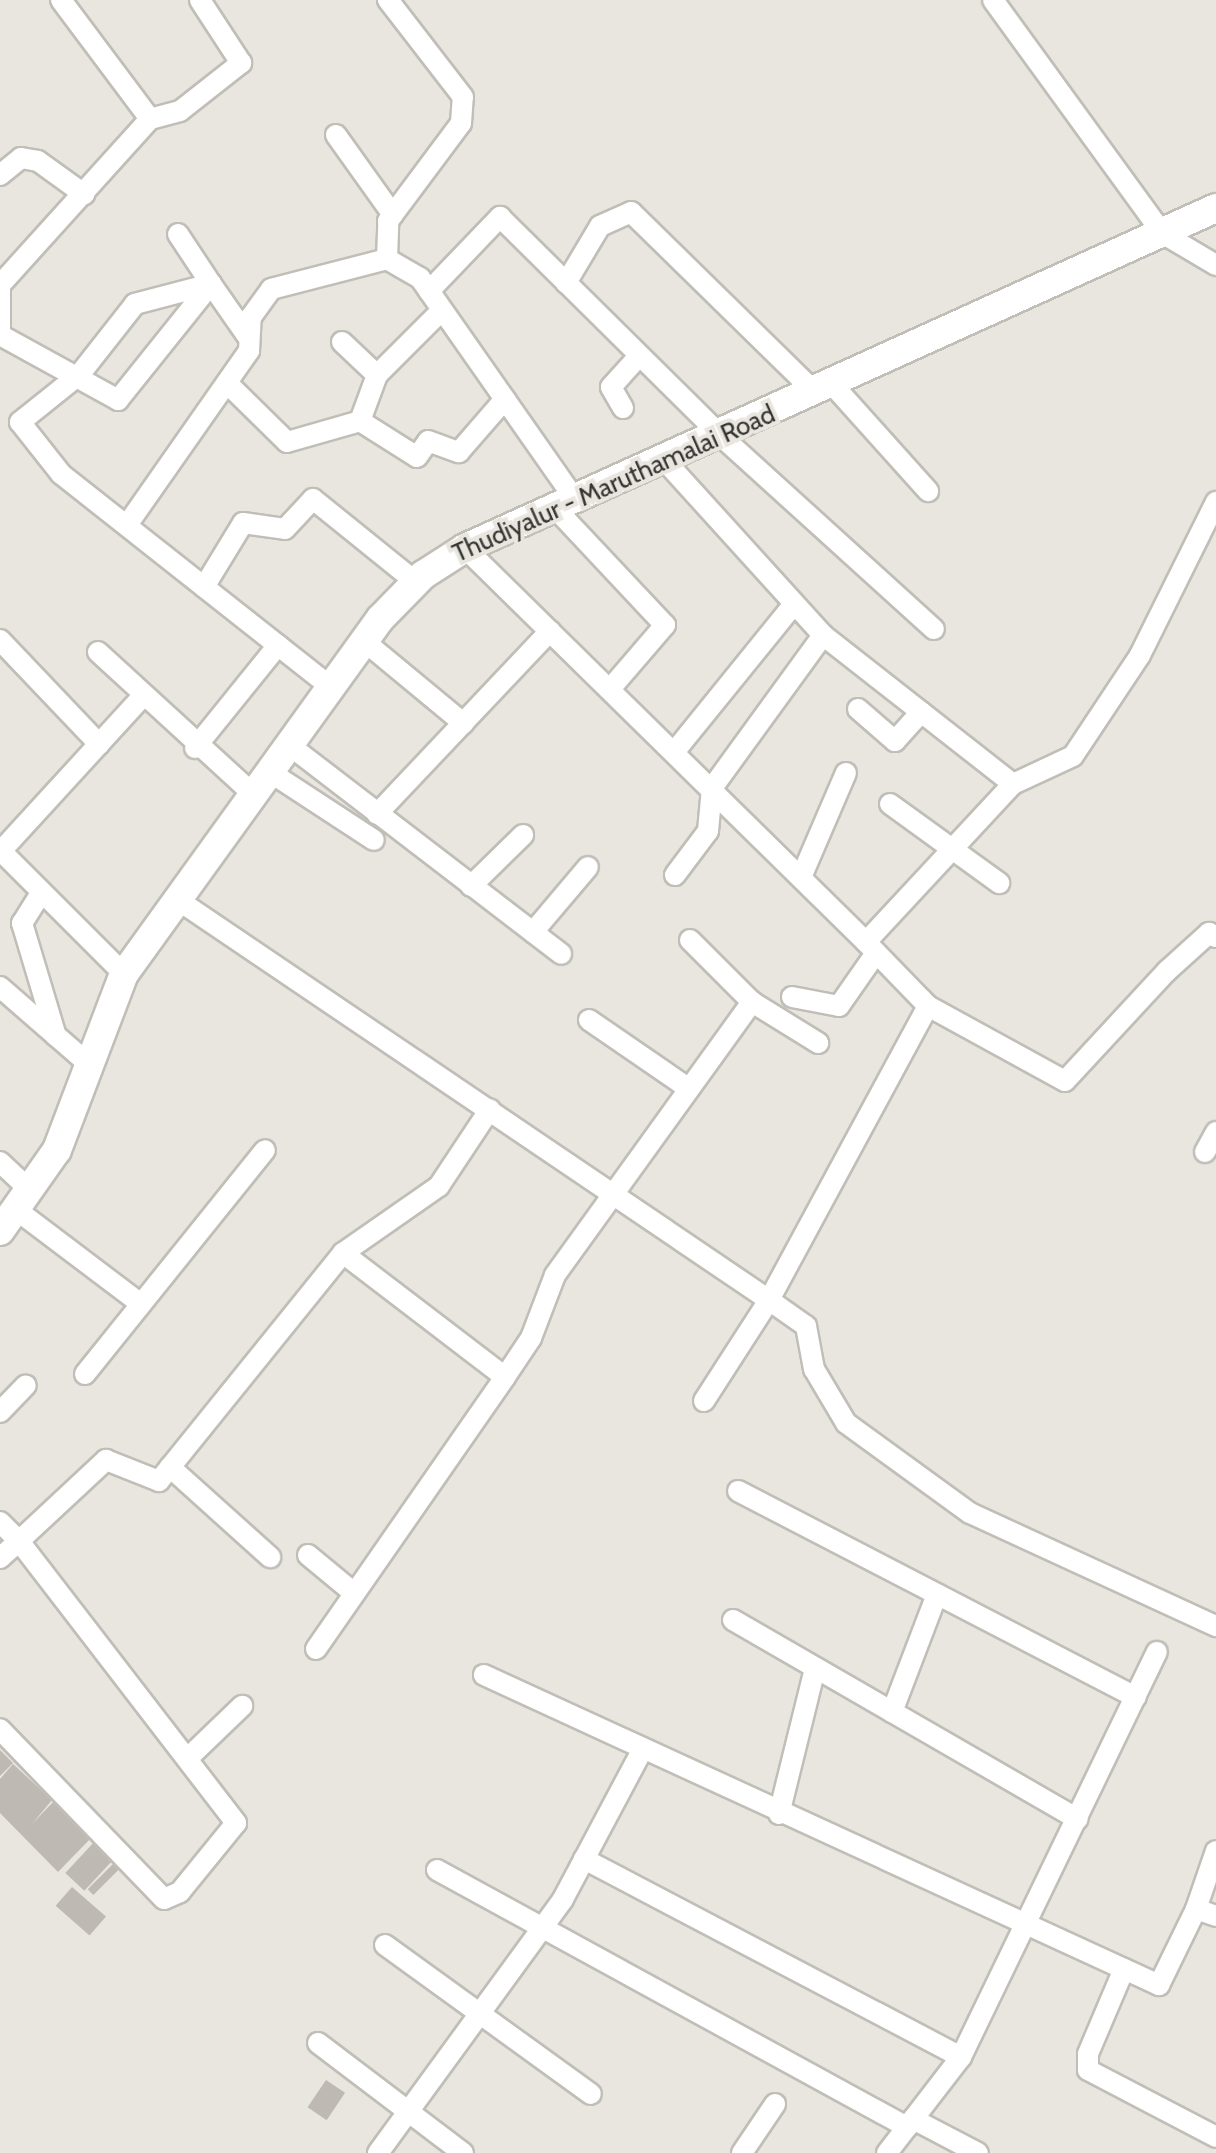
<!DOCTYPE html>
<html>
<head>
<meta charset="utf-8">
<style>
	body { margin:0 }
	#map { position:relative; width:1216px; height:2153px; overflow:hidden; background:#e8e6df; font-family:Cabin,sans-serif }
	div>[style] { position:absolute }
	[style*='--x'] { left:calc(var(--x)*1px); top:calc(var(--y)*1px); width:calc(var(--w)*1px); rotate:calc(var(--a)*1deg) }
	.building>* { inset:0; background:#bfb9b4; transform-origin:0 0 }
	.roads { filter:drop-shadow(2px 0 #c0beb7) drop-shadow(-2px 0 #c0beb7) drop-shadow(0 2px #c0beb7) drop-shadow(0 -2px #c0beb7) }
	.street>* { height:20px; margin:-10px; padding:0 10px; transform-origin:10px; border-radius:10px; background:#fff }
	.secondary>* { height:28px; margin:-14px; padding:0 14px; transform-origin:14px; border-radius:14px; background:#fff }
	span { translate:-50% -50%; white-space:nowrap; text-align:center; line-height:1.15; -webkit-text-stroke:8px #e8e6df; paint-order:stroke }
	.street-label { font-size:26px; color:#353431 }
</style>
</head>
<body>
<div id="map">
	<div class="building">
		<div style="clip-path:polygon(0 1750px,13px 1763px,0 1776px)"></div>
		<div style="clip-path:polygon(13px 1764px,52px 1800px,32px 1824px,55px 1800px,92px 1837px,58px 1872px,0 1813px,0 1779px)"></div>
		<div style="left:96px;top:1840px;width:26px;height:45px;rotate:43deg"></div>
		<div style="left:116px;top:1861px;width:8px;height:40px;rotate:45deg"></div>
		<div style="left:72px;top:1887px;width:45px;height:25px;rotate:41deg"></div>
		<div style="left:326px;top:2080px;width:23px;height:33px;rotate:34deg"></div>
	</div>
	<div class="roads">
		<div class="street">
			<div style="--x:61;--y:0;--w:149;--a:53.2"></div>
			<div style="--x:150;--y:119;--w:31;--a:-15"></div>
			<div style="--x:180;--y:111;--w:78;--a:-38.2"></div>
			<div style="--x:241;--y:63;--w:75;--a:-123.1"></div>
			<div style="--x:993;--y:0;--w:288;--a:54"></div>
			<div style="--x:1162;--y:233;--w:63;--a:30.7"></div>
			<div style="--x:336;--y:135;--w:98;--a:54.5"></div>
			<div style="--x:0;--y:175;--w:27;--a:-39"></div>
			<div style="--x:21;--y:158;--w:17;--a:10"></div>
			<div style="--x:38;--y:161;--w:57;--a:35.7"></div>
			<div style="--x:178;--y:234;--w:60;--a:56.6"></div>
			<div style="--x:211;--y:284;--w:79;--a:165.3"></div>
			<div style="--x:135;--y:304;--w:89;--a:128.2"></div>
			<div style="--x:80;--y:374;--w:77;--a:141.3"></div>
			<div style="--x:20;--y:422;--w:66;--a:51.7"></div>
			<div style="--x:61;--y:474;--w:344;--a:38.3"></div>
			<div style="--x:387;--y:259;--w:38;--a:-88"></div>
			<div style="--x:388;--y:221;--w:122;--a:-53.3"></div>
			<div style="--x:461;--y:123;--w:26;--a:-86"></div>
			<div style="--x:463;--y:97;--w:123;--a:-127.7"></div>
			<div style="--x:566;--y:283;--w:66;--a:-59.2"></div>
			<div style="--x:600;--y:226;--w:34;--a:-24"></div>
			<div style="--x:631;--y:212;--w:257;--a:44.4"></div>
			<div style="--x:0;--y:285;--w:224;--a:-47.9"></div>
			<div style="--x:0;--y:285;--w:50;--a:90"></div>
			<div style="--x:429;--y:291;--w:103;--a:-46.2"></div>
			<div style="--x:500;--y:217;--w:313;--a:44.7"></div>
			<div style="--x:722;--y:437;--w:286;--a:42.2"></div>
			<div style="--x:0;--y:335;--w:135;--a:28.8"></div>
			<div style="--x:118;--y:400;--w:149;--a:-51.3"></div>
			<div style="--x:211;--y:284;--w:65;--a:55.1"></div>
			<div style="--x:342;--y:342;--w:48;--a:43.3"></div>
			<div style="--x:227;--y:383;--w:84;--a:44.5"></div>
			<div style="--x:287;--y:442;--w:76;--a:-16"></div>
			<div style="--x:360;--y:421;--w:49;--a:-69.7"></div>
			<div style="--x:377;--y:375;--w:92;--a:-45"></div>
			<div style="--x:832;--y:384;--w:144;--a:48.1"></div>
			<div style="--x:623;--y:408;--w:24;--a:-120"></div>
			<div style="--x:611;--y:387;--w:42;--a:-47.9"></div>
			<div style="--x:360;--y:421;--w:67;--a:32.3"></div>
			<div style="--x:417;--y:457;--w:19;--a:-55"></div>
			<div style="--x:428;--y:441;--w:33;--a:20"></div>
			<div style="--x:459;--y:452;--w:70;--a:-49"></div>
			<div style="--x:554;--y:507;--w:162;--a:46.8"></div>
			<div style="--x:665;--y:625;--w:84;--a:130.7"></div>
			<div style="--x:127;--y:525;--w:213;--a:-55"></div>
			<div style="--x:249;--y:351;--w:34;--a:-87"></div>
			<div style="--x:251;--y:317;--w:34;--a:-54"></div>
			<div style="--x:271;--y:289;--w:120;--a:-14.5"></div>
			<div style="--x:387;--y:259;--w:38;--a:30"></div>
			<div style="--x:420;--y:278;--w:270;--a:55"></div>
			<div style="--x:465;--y:548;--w:562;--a:44.5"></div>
			<div style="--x:866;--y:942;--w:216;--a:-47.1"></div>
			<div style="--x:1013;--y:784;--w:241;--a:-141.9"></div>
			<div style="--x:823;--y:635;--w:235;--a:-132.2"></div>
			<div style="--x:204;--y:587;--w:75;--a:-58.6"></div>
			<div style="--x:243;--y:523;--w:42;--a:8.1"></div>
			<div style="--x:285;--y:529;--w:41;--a:-47"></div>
			<div style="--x:313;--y:499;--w:132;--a:38.9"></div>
			<div style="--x:0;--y:640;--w:144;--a:46.4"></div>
			<div style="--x:99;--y:744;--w:145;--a:132.5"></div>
			<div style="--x:1;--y:851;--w:174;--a:45"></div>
			<div style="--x:364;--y:641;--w:129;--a:39.6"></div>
			<div style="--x:98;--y:652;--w:212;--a:42.5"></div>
			<div style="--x:858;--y:709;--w:49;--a:40.9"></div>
			<div style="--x:895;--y:741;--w:39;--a:-48"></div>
			<div style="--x:99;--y:744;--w:65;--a:-47.5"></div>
			<div style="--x:289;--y:745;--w:343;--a:37.5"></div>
			<div style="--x:195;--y:748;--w:132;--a:-51.1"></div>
			<div style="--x:675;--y:751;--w:189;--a:-51"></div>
			<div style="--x:270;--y:772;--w:124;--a:33.2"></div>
			<div style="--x:1013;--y:784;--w:66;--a:-25"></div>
			<div style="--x:1073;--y:756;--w:121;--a:-56.4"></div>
			<div style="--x:1140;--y:655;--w:171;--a:-63.6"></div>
			<div style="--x:890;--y:804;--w:135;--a:35.9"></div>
			<div style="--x:377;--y:814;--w:252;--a:-46.6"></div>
			<div style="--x:675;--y:875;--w:55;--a:-53.1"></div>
			<div style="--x:708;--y:831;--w:43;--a:-84.7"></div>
			<div style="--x:712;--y:788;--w:189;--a:-54"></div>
			<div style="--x:802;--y:875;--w:111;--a:-66.7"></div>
			<div style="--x:471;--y:886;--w:73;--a:-44.4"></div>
			<div style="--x:41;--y:893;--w:36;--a:122"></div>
			<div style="--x:22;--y:923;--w:118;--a:73.3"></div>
			<div style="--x:178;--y:900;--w:714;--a:34.09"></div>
			<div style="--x:769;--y:1300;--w:334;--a:-61.6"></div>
			<div style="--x:928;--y:1006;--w:89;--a:-134.1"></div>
			<div style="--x:533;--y:932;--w:85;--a:-49.8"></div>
			<div style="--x:690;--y:940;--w:88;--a:45"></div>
			<div style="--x:752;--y:1002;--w:78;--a:31.8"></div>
			<div style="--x:0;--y:987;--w:121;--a:41"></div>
			<div style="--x:792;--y:997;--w:48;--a:10.8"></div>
			<div style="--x:839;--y:1006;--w:65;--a:-55.1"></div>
			<div style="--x:928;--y:1006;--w:156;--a:28.7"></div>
			<div style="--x:1065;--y:1081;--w:150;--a:-47.2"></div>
			<div style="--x:1167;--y:971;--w:57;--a:-42.1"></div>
			<div style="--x:1209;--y:933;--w:8;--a:30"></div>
			<div style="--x:589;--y:1020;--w:116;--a:34.5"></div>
			<div style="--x:1205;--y:1152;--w:23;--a:-61"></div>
			<div style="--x:0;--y:1162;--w:42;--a:43.1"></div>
			<div style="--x:18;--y:1211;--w:149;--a:37.1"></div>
			<div style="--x:85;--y:1374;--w:287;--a:-51.2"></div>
			<div style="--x:505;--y:1377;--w:47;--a:-56.3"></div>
			<div style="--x:531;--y:1338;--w:67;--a:-69.1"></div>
			<div style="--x:555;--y:1275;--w:337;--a:-54.2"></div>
			<div style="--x:704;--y:1401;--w:120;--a:-57.2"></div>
			<div style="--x:769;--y:1300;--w:45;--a:35.1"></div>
			<div style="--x:806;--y:1326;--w:44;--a:79.5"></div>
			<div style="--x:814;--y:1369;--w:63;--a:59.3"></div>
			<div style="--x:846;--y:1423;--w:153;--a:36"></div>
			<div style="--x:970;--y:1513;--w:271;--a:24.7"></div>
			<div style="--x:0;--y:1412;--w:37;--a:-46"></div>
			<div style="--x:170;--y:1467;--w:135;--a:42"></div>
			<div style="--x:738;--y:1491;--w:448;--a:27.4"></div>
			<div style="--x:0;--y:1522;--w:27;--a:45"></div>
			<div style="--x:19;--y:1541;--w:119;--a:-43"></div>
			<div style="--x:106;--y:1460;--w:57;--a:21.6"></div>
			<div style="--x:159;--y:1481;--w:293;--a:-51.1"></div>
			<div style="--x:343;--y:1253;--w:117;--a:-34.9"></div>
			<div style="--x:439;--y:1186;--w:92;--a:-56.5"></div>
			<div style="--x:308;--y:1555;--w:60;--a:39.6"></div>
			<div style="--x:0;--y:1558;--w:25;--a:-42"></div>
			<div style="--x:19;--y:1541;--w:356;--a:52.4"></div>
			<div style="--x:236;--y:1823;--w:89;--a:129.1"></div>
			<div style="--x:180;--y:1892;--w:17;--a:156"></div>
			<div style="--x:164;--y:1899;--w:236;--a:-134"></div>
			<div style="--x:733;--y:1620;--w:398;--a:30"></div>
			<div style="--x:316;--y:1649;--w:331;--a:-55.2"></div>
			<div style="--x:505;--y:1377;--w:204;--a:-142.6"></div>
			<div style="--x:484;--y:1675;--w:743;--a:24.67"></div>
			<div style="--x:1159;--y:1985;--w:85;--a:-64"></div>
			<div style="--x:1196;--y:1909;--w:21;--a:19"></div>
			<div style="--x:892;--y:1712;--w:126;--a:-69.1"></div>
			<div style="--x:189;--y:1757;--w:74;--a:-43.9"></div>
			<div style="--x:779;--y:1814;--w:150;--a:-76.1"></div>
			<div style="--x:584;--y:1859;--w:426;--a:27.7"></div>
			<div style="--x:437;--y:1870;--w:536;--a:28.67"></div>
			<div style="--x:1196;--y:1909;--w:61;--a:-71"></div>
			<div style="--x:385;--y:1945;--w:254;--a:35.9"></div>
			<div style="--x:1124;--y:1969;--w:92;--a:113"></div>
			<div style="--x:1088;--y:2054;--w:16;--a:90"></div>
			<div style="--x:1088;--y:2070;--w:144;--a:27.6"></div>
			<div style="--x:318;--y:2043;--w:182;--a:37.2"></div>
			<div style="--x:913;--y:2119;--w:73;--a:27.6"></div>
			<div style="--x:378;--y:2153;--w:314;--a:-53.9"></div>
			<div style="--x:563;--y:1899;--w:166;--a:-62"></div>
			<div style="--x:742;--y:2153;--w:59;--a:-56"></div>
			<div style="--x:887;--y:2153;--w:121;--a:-52.4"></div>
			<div style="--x:961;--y:2057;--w:450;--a:-64.2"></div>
		</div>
		<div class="secondary">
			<div style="--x:0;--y:1231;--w:99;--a:-54.9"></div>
			<div style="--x:57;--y:1150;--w:188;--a:-69.2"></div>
			<div style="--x:124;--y:974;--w:438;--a:-54.2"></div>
			<div style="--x:380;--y:619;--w:62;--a:-45.7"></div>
			<div style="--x:423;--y:575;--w:50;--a:-32.7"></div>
			<div style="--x:465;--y:548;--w:824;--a:-24.36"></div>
		</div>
	</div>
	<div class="street-label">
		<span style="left:614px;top:484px;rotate:-24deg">Thudiyalur - Maruthamalai Road</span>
	</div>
</div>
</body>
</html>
